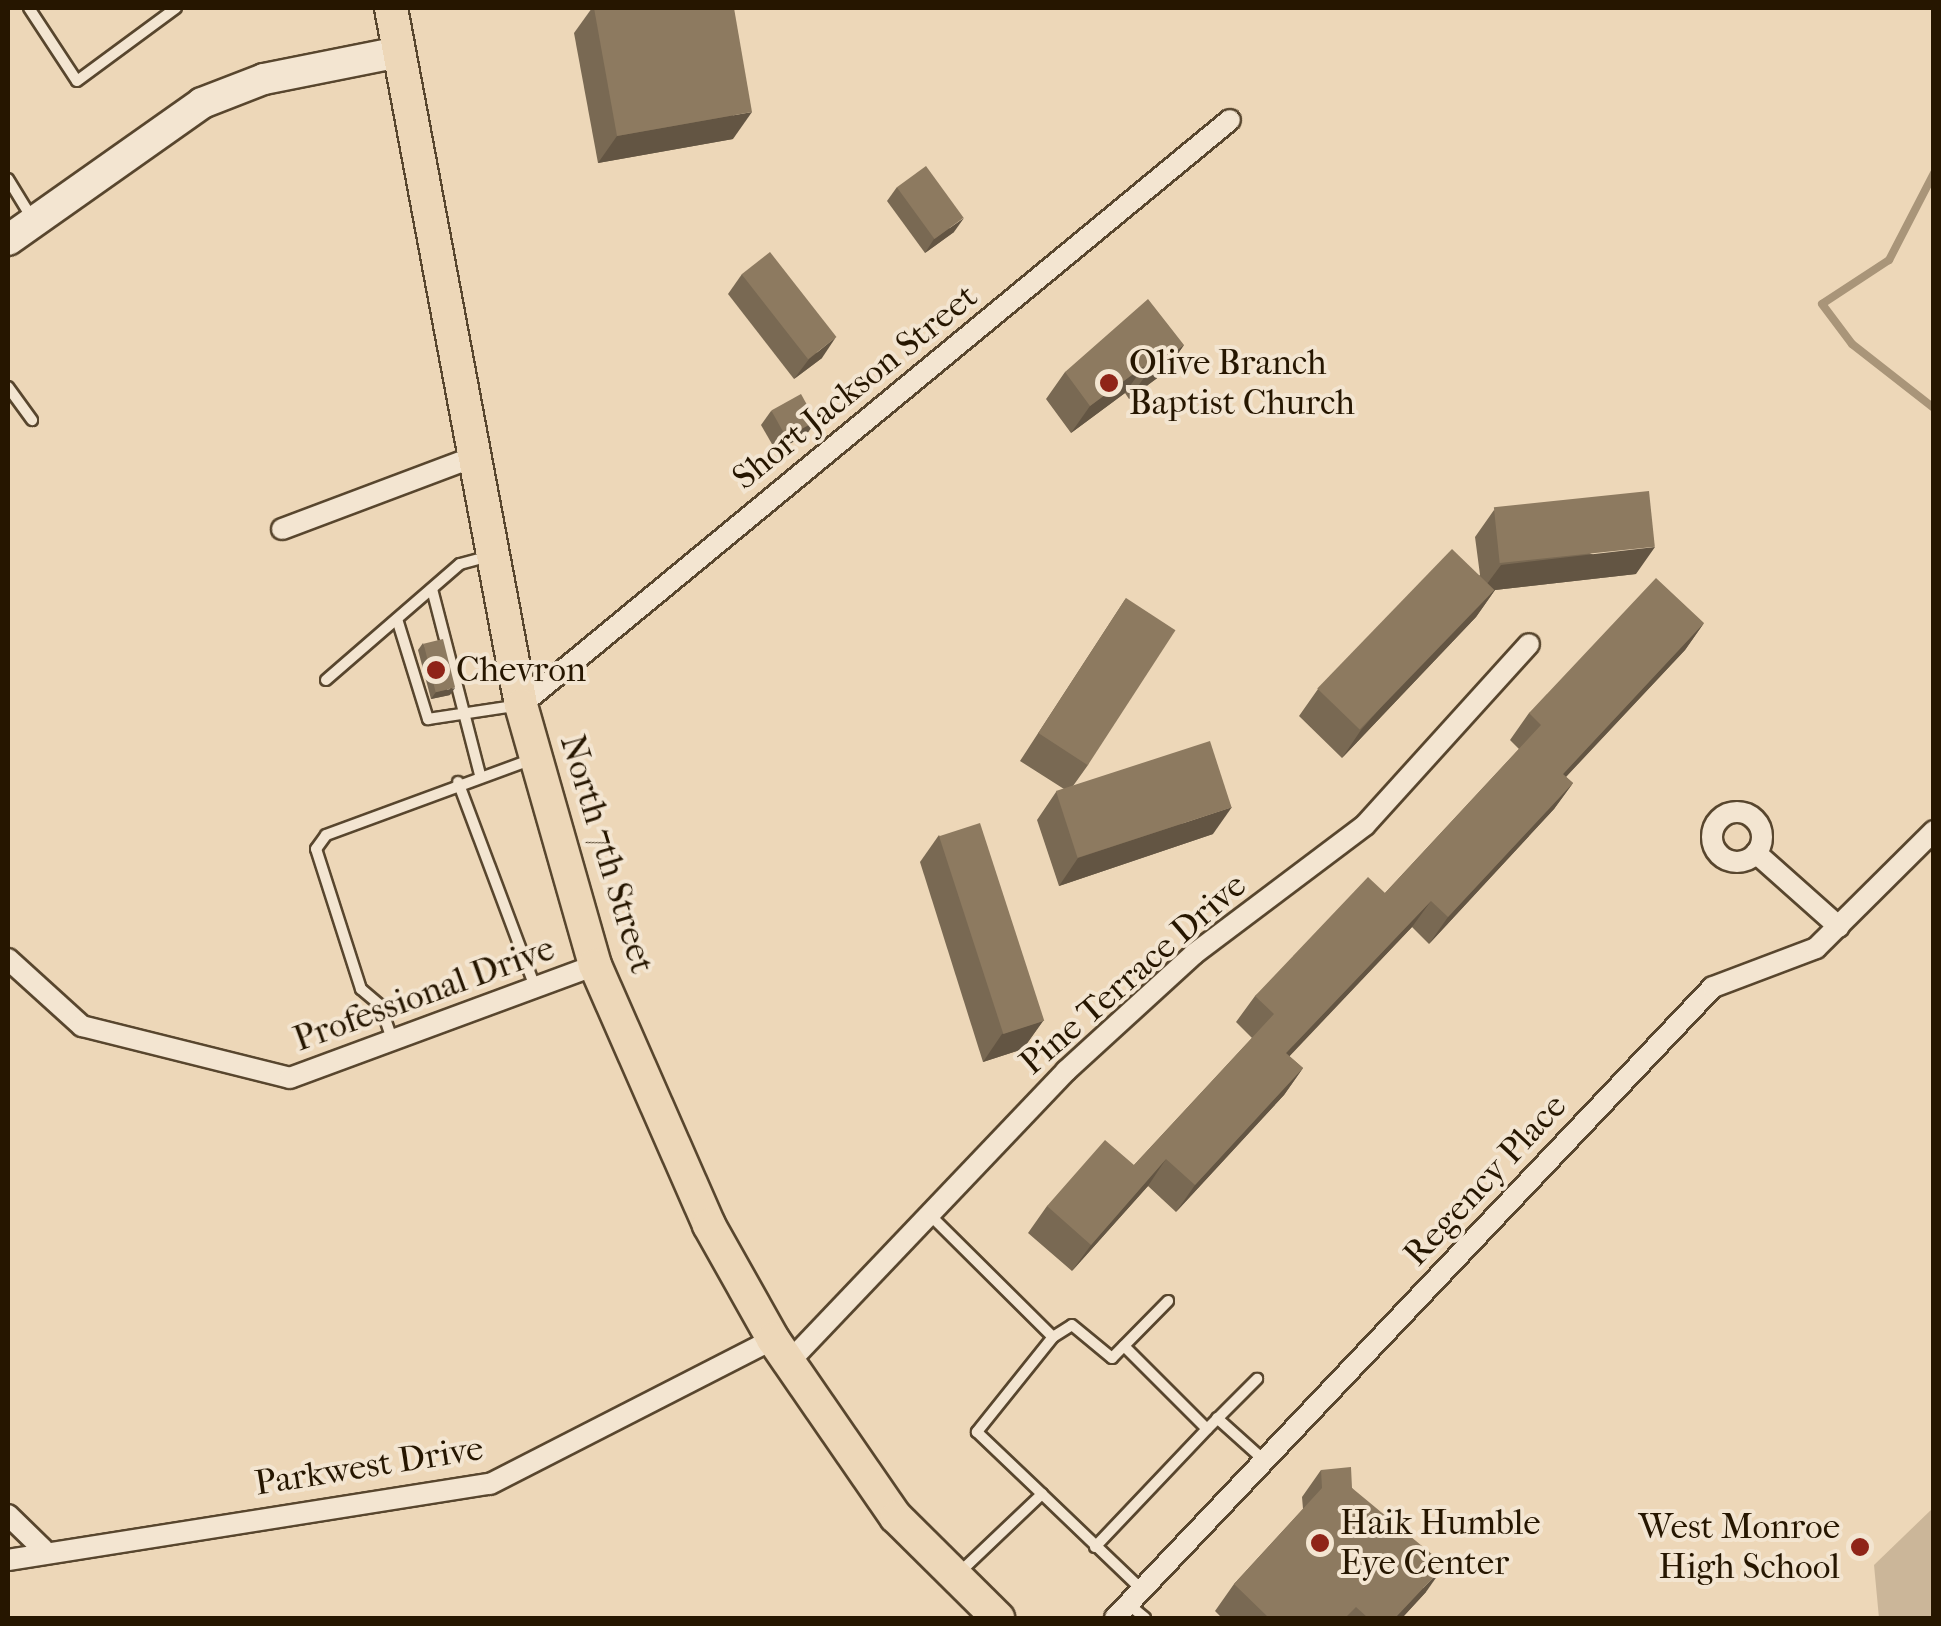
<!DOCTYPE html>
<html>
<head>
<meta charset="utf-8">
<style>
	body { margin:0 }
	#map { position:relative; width:1941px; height:1626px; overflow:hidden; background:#edd7b8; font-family:"IM FELL French Canon",serif }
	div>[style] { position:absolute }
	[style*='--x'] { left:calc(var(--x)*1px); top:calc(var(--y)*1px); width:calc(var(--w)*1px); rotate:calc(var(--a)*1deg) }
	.green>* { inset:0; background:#cbb699 }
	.stream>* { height:8px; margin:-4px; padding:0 4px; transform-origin:4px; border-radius:4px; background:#a99579 }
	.roads { filter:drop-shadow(2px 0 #58462e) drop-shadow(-2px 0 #58462e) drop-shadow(0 2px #58462e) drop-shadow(0 -2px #58462e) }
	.lane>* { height:10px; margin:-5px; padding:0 5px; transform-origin:5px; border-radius:5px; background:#f3e5d1 }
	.street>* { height:20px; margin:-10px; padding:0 10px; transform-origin:10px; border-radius:10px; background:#f3e5d1 }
	.street>.ring { margin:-10px; padding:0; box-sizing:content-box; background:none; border:20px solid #f3e5d1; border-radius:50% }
	.secondary>* { height:30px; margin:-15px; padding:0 15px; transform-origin:15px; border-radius:15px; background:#f3e5d1 }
	.primary>* { height:32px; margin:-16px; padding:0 16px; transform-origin:16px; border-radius:16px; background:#edd7b8 }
	.wall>* { inset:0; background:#796953 }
	.shaded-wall>* { inset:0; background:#635543 }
	.building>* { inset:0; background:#8d7a60; transform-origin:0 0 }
	.dots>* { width:28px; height:28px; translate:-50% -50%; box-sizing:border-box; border:5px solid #f3e5d1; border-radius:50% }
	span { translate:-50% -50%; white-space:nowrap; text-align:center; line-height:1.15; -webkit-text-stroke:8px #f3e5d1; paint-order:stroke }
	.poi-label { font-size:35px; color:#261600 }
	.left { translate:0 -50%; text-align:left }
	.right { translate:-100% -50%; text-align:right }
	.street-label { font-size:35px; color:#261600 }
	.frame { position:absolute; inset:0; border:10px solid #261600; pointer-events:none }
</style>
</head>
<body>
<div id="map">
	<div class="green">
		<div style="clip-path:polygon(1933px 1508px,1933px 1618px,1879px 1618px,1874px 1565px)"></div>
	</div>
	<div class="stream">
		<div style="--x:1934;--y:173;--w:98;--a:117.3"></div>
		<div style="--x:1889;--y:260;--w:80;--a:146.7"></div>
		<div style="--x:1822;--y:304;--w:50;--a:53.1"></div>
		<div style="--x:1852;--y:344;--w:104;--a:38"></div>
	</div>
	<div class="roads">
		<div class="lane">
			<div style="--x:29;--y:8;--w:87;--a:56.7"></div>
			<div style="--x:77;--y:81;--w:123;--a:-36.4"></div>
			<div style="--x:8;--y:179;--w:48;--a:58.6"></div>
			<div style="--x:8;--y:387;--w:41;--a:54"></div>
			<div style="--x:432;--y:589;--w:191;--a:75.5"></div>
			<div style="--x:397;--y:619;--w:105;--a:72.8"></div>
			<div style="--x:428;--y:719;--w:87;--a:-8.6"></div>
			<div style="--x:326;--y:680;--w:177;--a:-40.9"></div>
			<div style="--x:460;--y:564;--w:28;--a:-15"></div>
			<div style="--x:458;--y:782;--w:219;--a:69.4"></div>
			<div style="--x:392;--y:1039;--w:36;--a:-109"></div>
			<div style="--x:380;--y:1005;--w:25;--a:-140"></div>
			<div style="--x:361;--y:989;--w:147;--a:-107.8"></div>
			<div style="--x:316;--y:849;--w:17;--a:-54"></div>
			<div style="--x:326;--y:835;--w:221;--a:-20.2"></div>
			<div style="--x:930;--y:1215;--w:173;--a:44.8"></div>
			<div style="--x:1053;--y:1337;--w:122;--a:128.7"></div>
			<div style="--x:977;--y:1432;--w:90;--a:43.6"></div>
			<div style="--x:1042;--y:1494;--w:113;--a:136.4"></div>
			<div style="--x:1053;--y:1337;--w:22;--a:-32"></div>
			<div style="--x:1072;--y:1325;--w:52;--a:39.5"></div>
			<div style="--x:1112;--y:1358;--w:80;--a:-45.5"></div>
			<div style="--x:1124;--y:1346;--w:117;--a:45"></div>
			<div style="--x:1207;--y:1429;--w:71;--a:-45"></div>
			<div style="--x:1217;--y:1418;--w:64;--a:41.9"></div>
			<div style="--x:1042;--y:1494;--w:139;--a:43.8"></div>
			<div style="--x:1095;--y:1547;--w:163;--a:-46.5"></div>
			<div style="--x:1128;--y:1604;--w:22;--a:39"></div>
		</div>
		<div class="street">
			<div style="--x:282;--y:529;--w:205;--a:-20.6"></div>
			<div style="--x:521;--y:705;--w:919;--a:-39.53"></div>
			<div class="ring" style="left:1712px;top:812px;width:30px;height:30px"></div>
			<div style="--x:1756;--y:853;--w:111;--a:41.7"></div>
			<div style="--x:8;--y:959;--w:100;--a:42.2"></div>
			<div style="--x:82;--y:1026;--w:214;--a:14"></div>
			<div style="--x:290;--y:1078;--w:325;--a:-20.3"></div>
			<div style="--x:789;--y:1362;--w:402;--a:-46.4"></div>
			<div style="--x:1066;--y:1071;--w:173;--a:-42.4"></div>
			<div style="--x:1194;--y:954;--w:214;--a:-37"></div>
			<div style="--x:1365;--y:825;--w:244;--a:-47.8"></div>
			<div style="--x:8;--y:1515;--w:49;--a:44.2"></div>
			<div style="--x:8;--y:1560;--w:488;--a:-9"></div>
			<div style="--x:490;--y:1484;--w:318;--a:-27.1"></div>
			<div style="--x:1115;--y:1618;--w:869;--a:-46.54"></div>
			<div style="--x:1713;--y:987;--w:110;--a:-20.7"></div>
			<div style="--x:1816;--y:948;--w:166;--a:-44.8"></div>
		</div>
		<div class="secondary">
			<div style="--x:8;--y:240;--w:237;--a:-35.2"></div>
			<div style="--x:202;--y:103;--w:66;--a:-21.2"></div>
			<div style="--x:264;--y:79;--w:138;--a:-11.3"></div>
		</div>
		<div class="primary">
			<div style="--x:391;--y:8;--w:709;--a:79.43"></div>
			<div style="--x:521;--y:705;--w:270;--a:74.1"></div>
			<div style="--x:595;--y:965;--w:284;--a:66.3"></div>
			<div style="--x:709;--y:1225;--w:131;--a:60.7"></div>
			<div style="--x:773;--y:1339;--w:216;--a:55.4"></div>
			<div style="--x:896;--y:1517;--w:144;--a:44.7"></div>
		</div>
	</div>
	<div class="wall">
		<div style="clip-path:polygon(592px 8px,734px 8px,733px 139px,598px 163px,574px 33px)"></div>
		<div style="clip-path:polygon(897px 187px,954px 232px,925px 253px,887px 201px)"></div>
		<div style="clip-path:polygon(742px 274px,822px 358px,794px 379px,728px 294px)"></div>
		<div style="clip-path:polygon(1184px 345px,1164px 373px,1129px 399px,1125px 393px,1071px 433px,1046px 399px,1065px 372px)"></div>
		<div style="clip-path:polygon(771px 411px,816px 421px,806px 435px,776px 451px,761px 425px)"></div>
		<div style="clip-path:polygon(1494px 510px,1636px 574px,1495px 590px,1476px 617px,1342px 758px,1299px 716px,1318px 689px,1480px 575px,1475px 537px)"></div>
		<div style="clip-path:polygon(1126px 598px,1088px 765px,1073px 786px,1213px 834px,1059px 886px,1037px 820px,1056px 792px,1064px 789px,1020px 761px)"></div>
		<div style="clip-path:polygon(1704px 623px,1685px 650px,1566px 777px,1573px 783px,1554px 809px,1429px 944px,1412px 927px,1289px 1056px,1303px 1068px,1284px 1095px,1176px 1212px,1148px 1186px,1072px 1271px,1028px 1233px,1047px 1206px,1134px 1165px,1252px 1038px,1236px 1022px,1255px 996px,1385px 893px,1519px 749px,1510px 740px,1529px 713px)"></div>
		<div style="clip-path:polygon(423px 643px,450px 695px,431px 699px,418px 650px)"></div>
		<div style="clip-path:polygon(939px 835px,1043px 1021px,1023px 1049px,983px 1062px,920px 862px)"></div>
		<div style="clip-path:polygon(1321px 1470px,1352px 1488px,1426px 1592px,1402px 1618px,1222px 1618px,1215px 1611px,1234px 1584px,1303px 1509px,1302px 1497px)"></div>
	</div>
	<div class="shaded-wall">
		<div style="clip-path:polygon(752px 112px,733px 139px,598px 163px,617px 136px)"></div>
		<div style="clip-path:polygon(964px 218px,954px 232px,925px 253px,934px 239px)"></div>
		<div style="clip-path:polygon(836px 337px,822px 358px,794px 379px,809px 359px)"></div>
		<div style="clip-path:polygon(1184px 345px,1164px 373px,1129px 399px,1148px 372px)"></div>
		<div style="clip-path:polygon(1144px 366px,1125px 393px,1071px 433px,1090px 406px)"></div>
		<div style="clip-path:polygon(816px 421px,806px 435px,776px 451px,786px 437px)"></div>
		<div style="clip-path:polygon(1655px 547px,1636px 574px,1495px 590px,1476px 617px,1342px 758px,1361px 730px,1481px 592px,1501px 565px)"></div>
		<div style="clip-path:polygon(1704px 623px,1685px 650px,1544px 800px,1563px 774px)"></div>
		<div style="clip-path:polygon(455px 688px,450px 695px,431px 699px,436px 692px)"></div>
		<div style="clip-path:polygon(1573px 783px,1554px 809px,1429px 944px,1448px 917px)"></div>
		<div style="clip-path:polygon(1232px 807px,1213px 834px,1059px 886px,1078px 858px)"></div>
		<div style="clip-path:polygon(1431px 901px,1412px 927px,1267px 1080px,1286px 1053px)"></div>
		<div style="clip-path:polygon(1043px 1021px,1023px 1049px,983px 1062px,1002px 1034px)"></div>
		<div style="clip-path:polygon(1303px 1068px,1284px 1095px,1176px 1212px,1195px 1185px)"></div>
		<div style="clip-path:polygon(1166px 1159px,1148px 1186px,1072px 1271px,1091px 1245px)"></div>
		<div style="clip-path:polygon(1445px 1565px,1426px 1592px,1402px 1618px,1395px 1618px)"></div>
	</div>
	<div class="building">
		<div style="clip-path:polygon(594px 8px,734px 8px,752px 112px,617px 136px)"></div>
		<div style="left:926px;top:166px;width:64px;height:36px;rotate:54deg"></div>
		<div style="left:770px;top:252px;width:108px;height:36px;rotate:52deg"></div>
		<div style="clip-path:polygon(1148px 299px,1184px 345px,1148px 372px,1144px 366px,1090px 406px,1065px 372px)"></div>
		<div style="left:801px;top:394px;width:31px;height:34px;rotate:61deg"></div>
		<div style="left:1649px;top:491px;width:56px;height:156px;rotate:84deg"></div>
		<div style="left:1452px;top:549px;width:59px;height:194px;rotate:44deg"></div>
		<div style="clip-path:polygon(1656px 578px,1704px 623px,1563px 774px,1573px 783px,1448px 917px,1431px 901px,1286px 1053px,1303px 1068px,1195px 1185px,1166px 1159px,1091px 1245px,1047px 1206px,1105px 1140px,1134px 1165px,1274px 1014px,1255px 996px,1368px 877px,1385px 893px,1541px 725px,1529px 713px)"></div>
		<div style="left:1126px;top:598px;width:59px;height:161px;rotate:33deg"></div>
		<div style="left:443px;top:639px;width:50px;height:20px;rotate:76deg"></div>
		<div style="left:1210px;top:741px;width:70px;height:162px;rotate:72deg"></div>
		<div style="left:980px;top:823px;width:208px;height:43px;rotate:72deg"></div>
		<div style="clip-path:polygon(1351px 1467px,1352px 1488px,1445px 1565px,1395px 1618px,1368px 1618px,1356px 1607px,1345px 1618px,1269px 1618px,1234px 1584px,1322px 1488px,1321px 1470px)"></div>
	</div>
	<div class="dots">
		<div style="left:1109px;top:383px;background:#8f2418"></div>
		<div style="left:436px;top:670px;background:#8f2418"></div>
		<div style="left:1320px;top:1543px;background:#8f2418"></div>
		<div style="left:1860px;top:1547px;background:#8f2418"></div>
	</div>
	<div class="poi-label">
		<span class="left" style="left:1129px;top:383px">Olive Branch<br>Baptist Church</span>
		<span class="left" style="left:456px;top:670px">Chevron</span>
		<span class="left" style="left:1340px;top:1543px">Haik Humble<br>Eye Center</span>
		<span class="right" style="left:1840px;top:1547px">West Monroe<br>High School</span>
	</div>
	<div class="street-label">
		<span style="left:855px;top:387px;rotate:-39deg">Short Jackson Street</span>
		<span style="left:607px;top:854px;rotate:73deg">North 7th Street</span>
		<span style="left:1133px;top:974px;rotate:-41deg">Pine Terrace Drive</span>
		<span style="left:424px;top:994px;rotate:-20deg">Professional Drive</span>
		<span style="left:1485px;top:1180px;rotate:-47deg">Regency Place</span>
		<span style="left:369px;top:1466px;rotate:-9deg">Parkwest Drive</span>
	</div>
	<div class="frame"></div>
</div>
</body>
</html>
